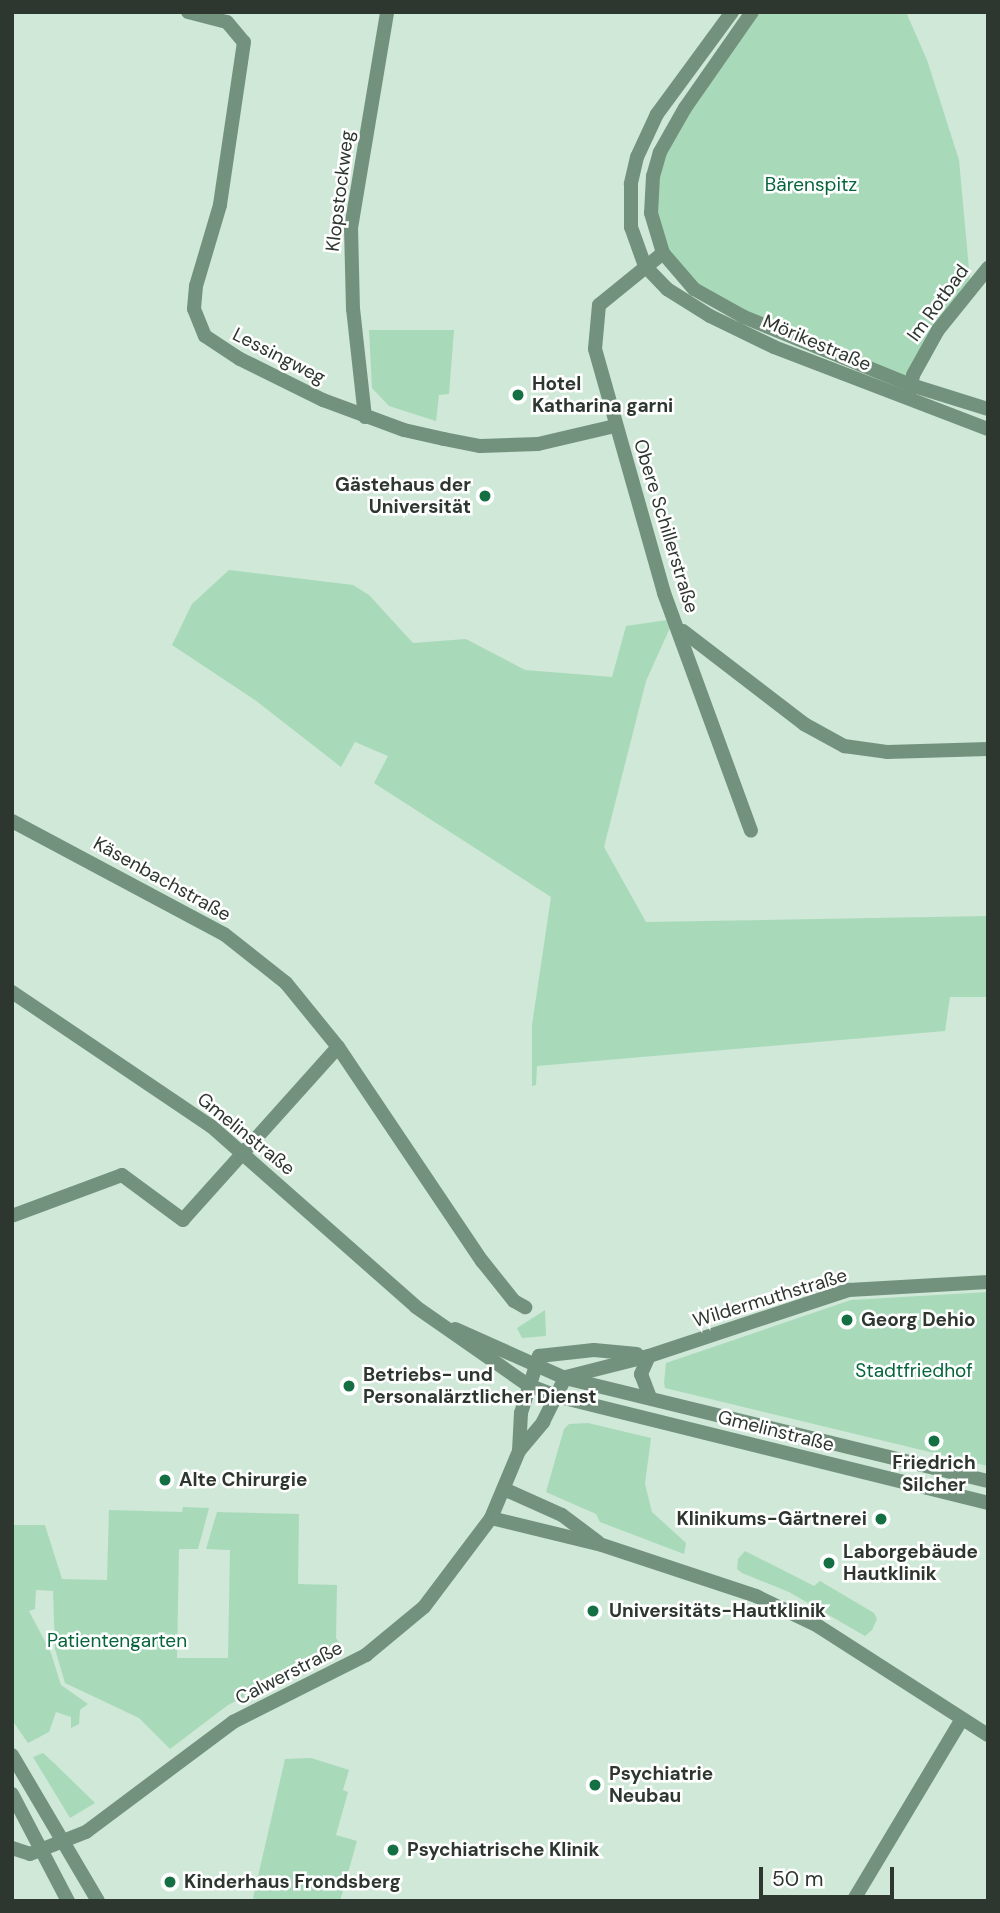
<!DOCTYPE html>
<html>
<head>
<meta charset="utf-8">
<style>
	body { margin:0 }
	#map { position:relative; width:1000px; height:1913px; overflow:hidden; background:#cfe8d7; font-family:"DM Sans",sans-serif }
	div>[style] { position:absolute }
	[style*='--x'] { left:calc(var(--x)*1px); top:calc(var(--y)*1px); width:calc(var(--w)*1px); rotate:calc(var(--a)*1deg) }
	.green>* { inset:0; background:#a8daba }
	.minor>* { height:14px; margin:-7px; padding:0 7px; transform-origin:7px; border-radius:7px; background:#73927e }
	.tertiary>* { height:14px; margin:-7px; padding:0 7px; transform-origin:7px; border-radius:7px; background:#73927e }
	.minor-bridge>* { height:14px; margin:-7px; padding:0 7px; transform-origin:7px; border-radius:7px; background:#73927e }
	.dots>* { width:19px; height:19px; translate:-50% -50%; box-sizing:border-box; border:4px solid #fff; border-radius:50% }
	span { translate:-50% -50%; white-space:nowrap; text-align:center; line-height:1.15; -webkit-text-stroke:5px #fff; paint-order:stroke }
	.park-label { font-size:19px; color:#06653a }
	.street-label { font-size:19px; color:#2d3730 }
	.poi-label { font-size:19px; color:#2d3730; font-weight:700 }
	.left { translate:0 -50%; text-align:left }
	.right { translate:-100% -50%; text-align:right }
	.frame { position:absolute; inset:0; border:14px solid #2d3730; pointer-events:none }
	.scale { position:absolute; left:759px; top:1867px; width:135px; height:32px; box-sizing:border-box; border:4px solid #2d3730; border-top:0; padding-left:9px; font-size:21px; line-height:24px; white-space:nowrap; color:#2d3730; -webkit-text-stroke:5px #fff; paint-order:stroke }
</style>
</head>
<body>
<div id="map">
	<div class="green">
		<div style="clip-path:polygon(747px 12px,906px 12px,927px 60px,959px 160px,970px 280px,911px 385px,694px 289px,655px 231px,653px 176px)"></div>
		<div style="clip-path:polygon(369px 330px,454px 330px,449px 394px,439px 395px,436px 421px,389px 406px,372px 388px)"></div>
		<div style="clip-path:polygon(229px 570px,353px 585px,369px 595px,413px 643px,466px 639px,525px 670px,612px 677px,626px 626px,674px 619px,646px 681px,604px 847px,646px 922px,988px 916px,988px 997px,950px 997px,945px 1031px,537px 1066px,536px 1085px,532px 1086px,532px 1025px,551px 897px,374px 783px,388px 756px,355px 742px,341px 767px,255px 700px,172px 645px,192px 604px)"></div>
		<div style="clip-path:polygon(988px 1292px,988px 1466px,665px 1388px,664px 1383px,666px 1363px,851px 1300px)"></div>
		<div style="clip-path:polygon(545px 1310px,546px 1336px,522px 1338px,517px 1328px)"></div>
		<div style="clip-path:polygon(588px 1423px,651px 1438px,645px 1484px,652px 1512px,686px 1543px,684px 1554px,600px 1522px,596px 1514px,546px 1492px,564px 1429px,569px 1424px)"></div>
		<div style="clip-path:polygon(183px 1507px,209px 1508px,198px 1549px,179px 1549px,177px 1658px,228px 1658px,230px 1550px,206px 1549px,217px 1512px,299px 1514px,298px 1584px,337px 1585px,336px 1638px,342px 1647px,228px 1705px,170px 1749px,139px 1718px,65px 1683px,55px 1649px,53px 1591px,36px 1590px,35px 1609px,29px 1611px,51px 1653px,61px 1685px,88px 1704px,80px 1710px,79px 1724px,71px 1728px,71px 1717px,56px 1712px,49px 1732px,28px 1743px,12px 1720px,12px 1525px,45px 1525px,62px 1579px,107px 1580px,109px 1510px,182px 1512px)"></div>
		<div style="clip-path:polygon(745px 1551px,814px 1586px,820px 1581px,874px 1613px,877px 1619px,872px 1630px,865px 1636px,789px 1592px,742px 1573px,737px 1569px,738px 1559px)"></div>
		<div style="clip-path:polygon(43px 1753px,54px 1763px,95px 1803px,70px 1818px,33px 1757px)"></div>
		<div style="clip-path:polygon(311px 1758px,349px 1770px,343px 1790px,348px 1792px,336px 1835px,357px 1841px,340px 1901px,259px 1901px,253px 1898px,285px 1759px)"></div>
	</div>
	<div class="minor">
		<div style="--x:188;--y:12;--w:40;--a:14.4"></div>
		<div style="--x:227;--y:22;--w:26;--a:50"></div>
		<div style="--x:244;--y:42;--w:165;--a:98.4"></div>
		<div style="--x:220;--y:205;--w:84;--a:106.5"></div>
		<div style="--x:196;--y:286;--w:23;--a:95"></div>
		<div style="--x:194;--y:309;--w:29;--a:68"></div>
		<div style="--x:205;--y:336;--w:42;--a:33.3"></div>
		<div style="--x:240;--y:359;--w:93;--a:26.3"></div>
		<div style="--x:323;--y:400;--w:86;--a:20.3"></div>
		<div style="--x:404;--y:430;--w:41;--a:12.7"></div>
		<div style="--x:444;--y:439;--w:37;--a:11"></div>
		<div style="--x:480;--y:446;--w:58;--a:-2"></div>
		<div style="--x:538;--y:444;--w:79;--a:-13.2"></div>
		<div style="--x:732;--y:12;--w:127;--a:126.3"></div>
		<div style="--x:657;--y:114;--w:47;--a:114.9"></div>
		<div style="--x:637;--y:157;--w:28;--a:103"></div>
		<div style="--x:631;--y:184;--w:43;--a:90"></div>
		<div style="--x:631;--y:227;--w:41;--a:70.3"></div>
		<div style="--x:645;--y:266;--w:32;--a:46"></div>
		<div style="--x:667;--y:289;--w:51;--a:32.1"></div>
		<div style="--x:710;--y:316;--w:71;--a:25.8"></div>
		<div style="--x:774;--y:347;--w:229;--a:21"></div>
		<div style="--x:752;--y:12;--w:117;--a:124.9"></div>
		<div style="--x:685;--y:108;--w:51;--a:119.6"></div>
		<div style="--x:660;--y:152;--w:25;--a:106"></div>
		<div style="--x:653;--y:176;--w:37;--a:93"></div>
		<div style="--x:651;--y:213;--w:42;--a:73.3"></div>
		<div style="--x:663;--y:253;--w:48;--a:49.3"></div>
		<div style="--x:694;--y:289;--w:57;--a:29.2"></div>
		<div style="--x:744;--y:317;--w:180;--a:22.2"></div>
		<div style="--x:911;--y:385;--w:81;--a:17.3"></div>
		<div style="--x:663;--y:253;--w:82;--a:140.9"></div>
		<div style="--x:599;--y:305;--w:44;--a:95.2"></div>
		<div style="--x:595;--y:349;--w:254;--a:74.2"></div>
		<div style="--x:664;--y:593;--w:253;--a:69.9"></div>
		<div style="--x:909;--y:393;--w:18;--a:-77"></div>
		<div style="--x:913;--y:375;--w:51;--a:-60.9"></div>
		<div style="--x:938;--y:330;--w:80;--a:-51.1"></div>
		<div style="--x:365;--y:417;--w:109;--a:-96.3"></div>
		<div style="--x:353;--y:309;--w:81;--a:-91.4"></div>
		<div style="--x:351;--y:228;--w:219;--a:-80.5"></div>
		<div style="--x:683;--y:631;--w:153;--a:37.5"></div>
		<div style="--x:804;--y:724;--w:46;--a:28.8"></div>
		<div style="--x:844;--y:746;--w:43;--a:7.9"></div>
		<div style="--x:887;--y:752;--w:101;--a:-1.7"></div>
		<div style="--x:12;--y:821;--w:240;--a:28.1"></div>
		<div style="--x:224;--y:934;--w:79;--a:38.3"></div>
		<div style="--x:286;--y:983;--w:82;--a:50.9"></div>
		<div style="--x:338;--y:1047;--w:232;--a:131.9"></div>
		<div style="--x:183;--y:1220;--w:76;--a:-143.6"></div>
		<div style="--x:122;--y:1175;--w:117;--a:159.6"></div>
		<div style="--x:12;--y:992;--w:240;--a:34"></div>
		<div style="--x:211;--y:1126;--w:273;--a:41.4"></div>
		<div style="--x:416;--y:1307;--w:136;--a:34.9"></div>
		<div style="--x:528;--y:1385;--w:30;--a:21"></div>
		<div style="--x:556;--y:1396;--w:445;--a:13.9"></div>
		<div style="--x:338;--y:1047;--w:258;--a:56.1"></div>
		<div style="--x:482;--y:1261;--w:51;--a:51.3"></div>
		<div style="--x:514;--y:1301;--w:13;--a:29"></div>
		<div style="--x:455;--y:1329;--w:120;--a:24"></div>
		<div style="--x:565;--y:1378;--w:435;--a:13.7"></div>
		<div style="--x:649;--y:1356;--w:20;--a:114"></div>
		<div style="--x:641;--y:1374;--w:26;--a:69"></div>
		<div style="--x:566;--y:1377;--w:86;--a:-14.2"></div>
		<div style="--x:649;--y:1356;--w:211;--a:-18.3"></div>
		<div style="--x:849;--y:1290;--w:139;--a:-3.3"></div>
		<div style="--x:519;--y:1451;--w:38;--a:-87"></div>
		<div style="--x:521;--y:1413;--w:60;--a:-72.5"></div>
		<div style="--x:539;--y:1356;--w:55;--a:-6.2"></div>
		<div style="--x:594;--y:1350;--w:43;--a:5.3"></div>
		<div style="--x:506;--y:1490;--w:61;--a:24.1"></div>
		<div style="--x:562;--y:1515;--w:45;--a:36.9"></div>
		<div style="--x:491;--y:1518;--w:114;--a:13.7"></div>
		<div style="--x:602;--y:1545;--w:162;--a:18.3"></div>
		<div style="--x:756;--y:1596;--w:69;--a:25.8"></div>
		<div style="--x:818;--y:1626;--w:202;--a:32.7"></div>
		<div style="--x:86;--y:1832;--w:184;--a:-36.8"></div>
		<div style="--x:233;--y:1722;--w:149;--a:-26.7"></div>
		<div style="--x:366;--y:1655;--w:75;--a:-39.6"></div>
		<div style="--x:424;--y:1607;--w:111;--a:-53"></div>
		<div style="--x:491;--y:1518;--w:73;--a:-67.3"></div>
		<div style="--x:519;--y:1451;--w:38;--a:-50"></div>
		<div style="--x:543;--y:1422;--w:49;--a:-63.4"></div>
		<div style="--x:12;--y:1848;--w:19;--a:18"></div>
		<div style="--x:853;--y:1901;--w:212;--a:-59.1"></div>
	</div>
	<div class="tertiary">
		<div style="--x:12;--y:1755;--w:169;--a:59.5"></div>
		<div style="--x:12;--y:1794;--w:121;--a:62.4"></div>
	</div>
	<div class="minor-bridge">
		<div style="--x:30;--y:1854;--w:60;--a:-21.4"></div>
	</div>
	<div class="dots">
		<div style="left:518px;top:395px;background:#146f43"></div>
		<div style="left:485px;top:496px;background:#146f43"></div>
		<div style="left:847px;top:1320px;background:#146f43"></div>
		<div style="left:349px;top:1386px;background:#146f43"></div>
		<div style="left:934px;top:1441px;background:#146f43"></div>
		<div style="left:165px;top:1480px;background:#146f43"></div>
		<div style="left:881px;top:1519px;background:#146f43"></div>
		<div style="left:829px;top:1563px;background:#146f43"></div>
		<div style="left:593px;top:1611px;background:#146f43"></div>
		<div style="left:595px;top:1785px;background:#146f43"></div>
		<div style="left:393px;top:1850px;background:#146f43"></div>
		<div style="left:170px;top:1882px;background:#146f43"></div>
	</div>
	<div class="park-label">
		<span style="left:811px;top:185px">Bärenspitz</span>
		<span style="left:914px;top:1371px">Stadtfriedhof</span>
		<span style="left:117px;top:1641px">Patientengarten</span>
	</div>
	<div class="street-label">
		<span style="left:340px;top:191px;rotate:-83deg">Klopstockweg</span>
		<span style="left:938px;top:303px;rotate:-54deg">Im Rotbad</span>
		<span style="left:817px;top:343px;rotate:23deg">Mörikestraße</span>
		<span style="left:279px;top:356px;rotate:27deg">Lessingweg</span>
		<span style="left:666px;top:526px;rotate:73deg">Obere Schillerstraße</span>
		<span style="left:162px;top:879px;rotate:29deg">Käsenbachstraße</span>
		<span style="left:246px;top:1134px;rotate:39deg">Gmelinstraße</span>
		<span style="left:770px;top:1298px;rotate:-17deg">Wildermuthstraße</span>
		<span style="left:776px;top:1431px;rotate:14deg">Gmelinstraße</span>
		<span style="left:289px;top:1673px;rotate:-27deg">Calwerstraße</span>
	</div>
	<div class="poi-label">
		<span class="left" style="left:532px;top:395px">Hotel<br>Katharina garni</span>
		<span class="right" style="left:471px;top:496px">Gästehaus der<br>Universität</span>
		<span class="left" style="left:861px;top:1320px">Georg Dehio</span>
		<span class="left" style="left:363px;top:1386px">Betriebs- und<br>Personalärztlicher Dienst</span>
		<span style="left:934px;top:1474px">Friedrich<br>Silcher</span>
		<span class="left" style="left:179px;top:1480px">Alte Chirurgie</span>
		<span class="right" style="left:867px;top:1519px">Klinikums-Gärtnerei</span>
		<span class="left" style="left:843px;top:1563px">Laborgebäude<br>Hautklinik</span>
		<span class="left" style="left:609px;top:1611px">Universitäts-Hautklinik</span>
		<span class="left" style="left:609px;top:1785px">Psychiatrie<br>Neubau</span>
		<span class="left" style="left:407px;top:1850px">Psychiatrische Klinik</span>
		<span class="left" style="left:184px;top:1882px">Kinderhaus Frondsberg</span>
	</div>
	<div class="frame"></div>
	<div class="scale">50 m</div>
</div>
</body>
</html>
